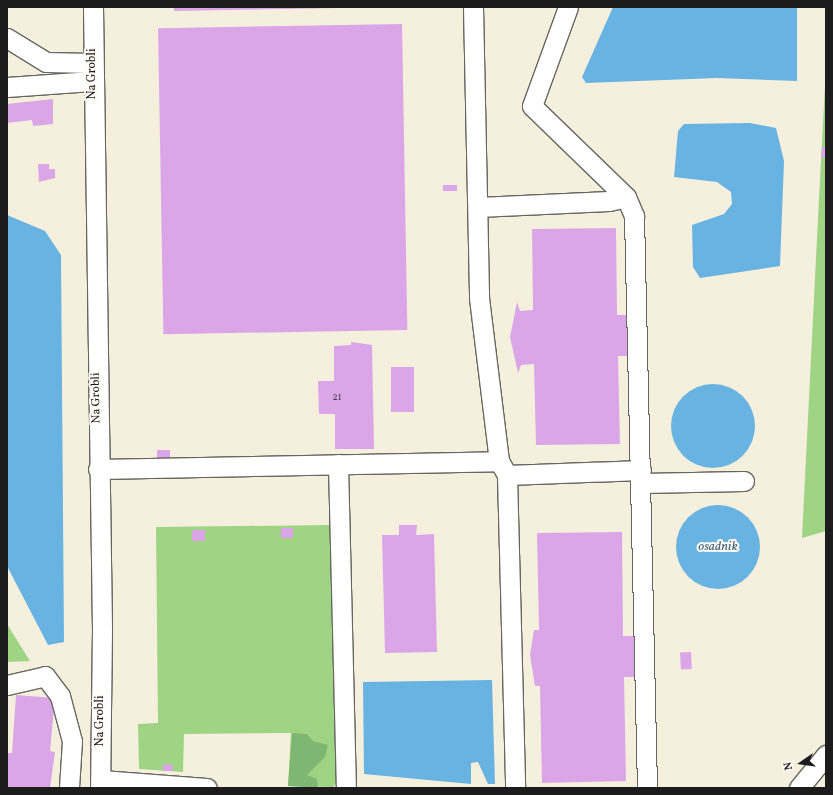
<!DOCTYPE html>
<html>
<head>
<meta charset="utf-8">
<style>
	body { margin:0 }
	#map { position:relative; width:833px; height:795px; overflow:hidden; background:#f5f0dd; font-family:Vollkorn,serif }
	div>[style] { position:absolute }
	[style*='--x'] { left:calc(var(--x)*1px); top:calc(var(--y)*1px); width:calc(var(--w)*1px); rotate:calc(var(--a)*1deg) }
	.green>* { inset:0; background:#9fd485 }
	.forest>* { inset:0; background:#7fb672 }
	.water>* { inset:0; background:#68b3e1 }
	.round { border-radius:50% }
	.building>* { inset:0; background:#daa6e8; transform-origin:0 0 }
	.roads { filter:drop-shadow(1px 0 #686660) drop-shadow(-1px 0 #686660) drop-shadow(0 1px #686660) drop-shadow(0 -1px #686660) }
	.minor>* { height:19px; margin:-9.5px; padding:0 9.5px; transform-origin:9.5px; border-radius:9.5px; background:#fff }
	span { translate:-50% -50%; white-space:nowrap; text-align:center; line-height:1.15; -webkit-text-stroke:4px #fdfcf7; paint-order:stroke }
	.number-label { font-size:10px; color:#4c3e4f }
	.number-label span { -webkit-text-stroke-width:0 }
	.street-label { font-size:12px; color:#1c1c1c }
	.water-label { font-size:13px; color:#3e6075; font-style:italic }
	.frame { position:absolute; inset:0; border:8px solid #1c1c1c; pointer-events:none }
	.north { position:absolute; left:781px; top:743px; width:40px; height:40px; -webkit-text-stroke:3px #fdfcf7; paint-order:stroke; rotate:257deg; font-size:11px; font-weight:700; line-height:16px; text-align:center; color:#1c1c1c }
	.north::after { content:''; display:block; margin:auto; width:14px; height:18px; background:#1c1c1c; clip-path:polygon(50% 0,100% 100%,50% 72%,0 100%) }
</style>
</head>
<body>
<div id="map">
	<div class="green">
		<div style="clip-path:polygon(826px 65px,826px 531px,802px 538px,817px 238px)"></div>
		<div style="clip-path:polygon(332px 525px,337px 782px,333px 787px,288px 786px,291px 733px,184px 734px,183px 772px,139px 769px,138px 724px,158px 723px,156px 527px)"></div>
		<div style="clip-path:polygon(7px 624px,30px 661px,7px 662px)"></div>
	</div>
	<div class="forest">
		<div style="clip-path:polygon(292px 733px,307px 734px,313px 741px,328px 745px,325px 757px,307px 775px,317px 779px,318px 788px,288px 786px)"></div>
	</div>
	<div class="water">
		<div style="clip-path:polygon(613px 7px,797px 7px,797px 81px,717px 78px,586px 83px,582px 77px)"></div>
		<div style="clip-path:polygon(750px 123px,776px 128px,784px 161px,780px 266px,700px 278px,693px 267px,692px 225px,724px 214px,732px 204px,731px 192px,717px 182px,674px 177px,678px 131px,684px 124px)"></div>
		<div style="clip-path:polygon(7px 215px,45px 231px,61px 255px,64px 642px,48px 645px,7px 566px)"></div>
		<div class="round" style="left:671px;top:384px;width:84px;height:84px"></div>
		<div class="round" style="left:676px;top:505px;width:84px;height:84px"></div>
		<div style="clip-path:polygon(492px 680px,495px 784px,488px 784px,478px 762px,471px 763px,471px 784px,364px 774px,363px 682px)"></div>
	</div>
	<div class="building">
		<div style="clip-path:polygon(174px 7px,341px 7px,341px 8px,174px 11px)"></div>
		<div style="left:402px;top:24px;width:306px;height:244px;rotate:89deg"></div>
		<div style="clip-path:polygon(53px 99px,53px 124px,33px 126px,32px 120px,7px 123px,7px 104px)"></div>
		<div style="clip-path:polygon(822px 147px,826px 147px,826px 158px,821px 157px)"></div>
		<div style="clip-path:polygon(38px 164px,49px 164px,49px 169px,55px 169px,55px 178px,39px 182px)"></div>
		<div style="left:457px;top:185px;width:6px;height:14px;rotate:90deg"></div>
		<div style="clip-path:polygon(616px 228px,617px 315px,628px 315px,629px 356px,618px 356px,620px 444px,536px 445px,534px 364px,521px 365px,518px 373px,510px 337px,517px 302px,520px 311px,533px 310px,532px 229px)"></div>
		<div style="clip-path:polygon(351px 342px,372px 345px,374px 449px,335px 449px,335px 414px,319px 414px,318px 381px,334px 381px,334px 346px,351px 345px)"></div>
		<div style="left:414px;top:367px;width:45px;height:23px;rotate:90deg"></div>
		<div style="left:157px;top:450px;width:13px;height:12px"></div>
		<div style="clip-path:polygon(399px 525px,417px 525px,416px 535px,434px 534px,437px 652px,385px 653px,382px 535px,399px 535px)"></div>
		<div style="left:293px;top:528px;width:10px;height:12px;rotate:90deg"></div>
		<div style="left:205px;top:530px;width:11px;height:13px;rotate:90deg"></div>
		<div style="clip-path:polygon(622px 532px,623px 636px,634px 636px,634px 677px,624px 677px,626px 781px,542px 783px,540px 686px,535px 686px,530px 655px,534px 630px,539px 630px,537px 533px)"></div>
		<div style="left:691px;top:652px;width:17px;height:11px;rotate:87deg"></div>
		<div style="clip-path:polygon(16px 695px,55px 698px,50px 751px,55px 752px,50px 788px,7px 788px,7px 753px,12px 753px)"></div>
		<div style="clip-path:polygon(163px 764px,173px 765px,173px 771px,163px 771px)"></div>
	</div>
	<div class="roads">
		<div class="minor">
			<div style="--x:93;--y:7;--w:623;--a:89.17"></div>
			<div style="--x:102;--y:630;--w:158;--a:90.7"></div>
			<div style="--x:473;--y:7;--w:291;--a:88.8"></div>
			<div style="--x:479;--y:298;--w:164;--a:83"></div>
			<div style="--x:499;--y:461;--w:16;--a:60"></div>
			<div style="--x:507;--y:475;--w:313;--a:88.5"></div>
			<div style="--x:568;--y:7;--w:105;--a:110"></div>
			<div style="--x:532;--y:106;--w:131;--a:44.1"></div>
			<div style="--x:7;--y:38;--w:46;--a:31.6"></div>
			<div style="--x:46;--y:62;--w:46;--a:1.2"></div>
			<div style="--x:7;--y:87;--w:85;--a:-4"></div>
			<div style="--x:478;--y:207;--w:131;--a:-2.6"></div>
			<div style="--x:609;--y:201;--w:17;--a:-13"></div>
			<div style="--x:626;--y:197;--w:21;--a:67"></div>
			<div style="--x:634;--y:216;--w:572;--a:88.7"></div>
			<div style="--x:338;--y:464;--w:324;--a:88.6"></div>
			<div style="--x:98;--y:469;--w:401;--a:-1.1"></div>
			<div style="--x:507;--y:475;--w:134;--a:-2.1"></div>
			<div style="--x:641;--y:483;--w:103;--a:-1.1"></div>
			<div style="--x:7;--y:685;--w:39;--a:-13"></div>
			<div style="--x:45;--y:676;--w:25;--a:53"></div>
			<div style="--x:60;--y:696;--w:47;--a:75.1"></div>
			<div style="--x:72;--y:741;--w:47;--a:93.7"></div>
			<div style="--x:101;--y:780;--w:106;--a:4.3"></div>
			<div style="--x:799;--y:788;--w:43;--a:-50.7"></div>
		</div>
	</div>
	<div class="number-label">
		<span style="left:337px;top:398px">21</span>
	</div>
	<div class="street-label">
		<span style="left:93px;top:74px;rotate:-90deg">Na Grobli</span>
		<span style="left:97px;top:398px;rotate:-91deg">Na Grobli</span>
		<span style="left:101px;top:721px;rotate:-90deg">Na Grobli</span>
	</div>
	<div class="water-label">
		<span style="left:718px;top:547px">osadnik</span>
	</div>
	<div class="frame"></div>
	<div class="north">N</div>
</div>
</body>
</html>
